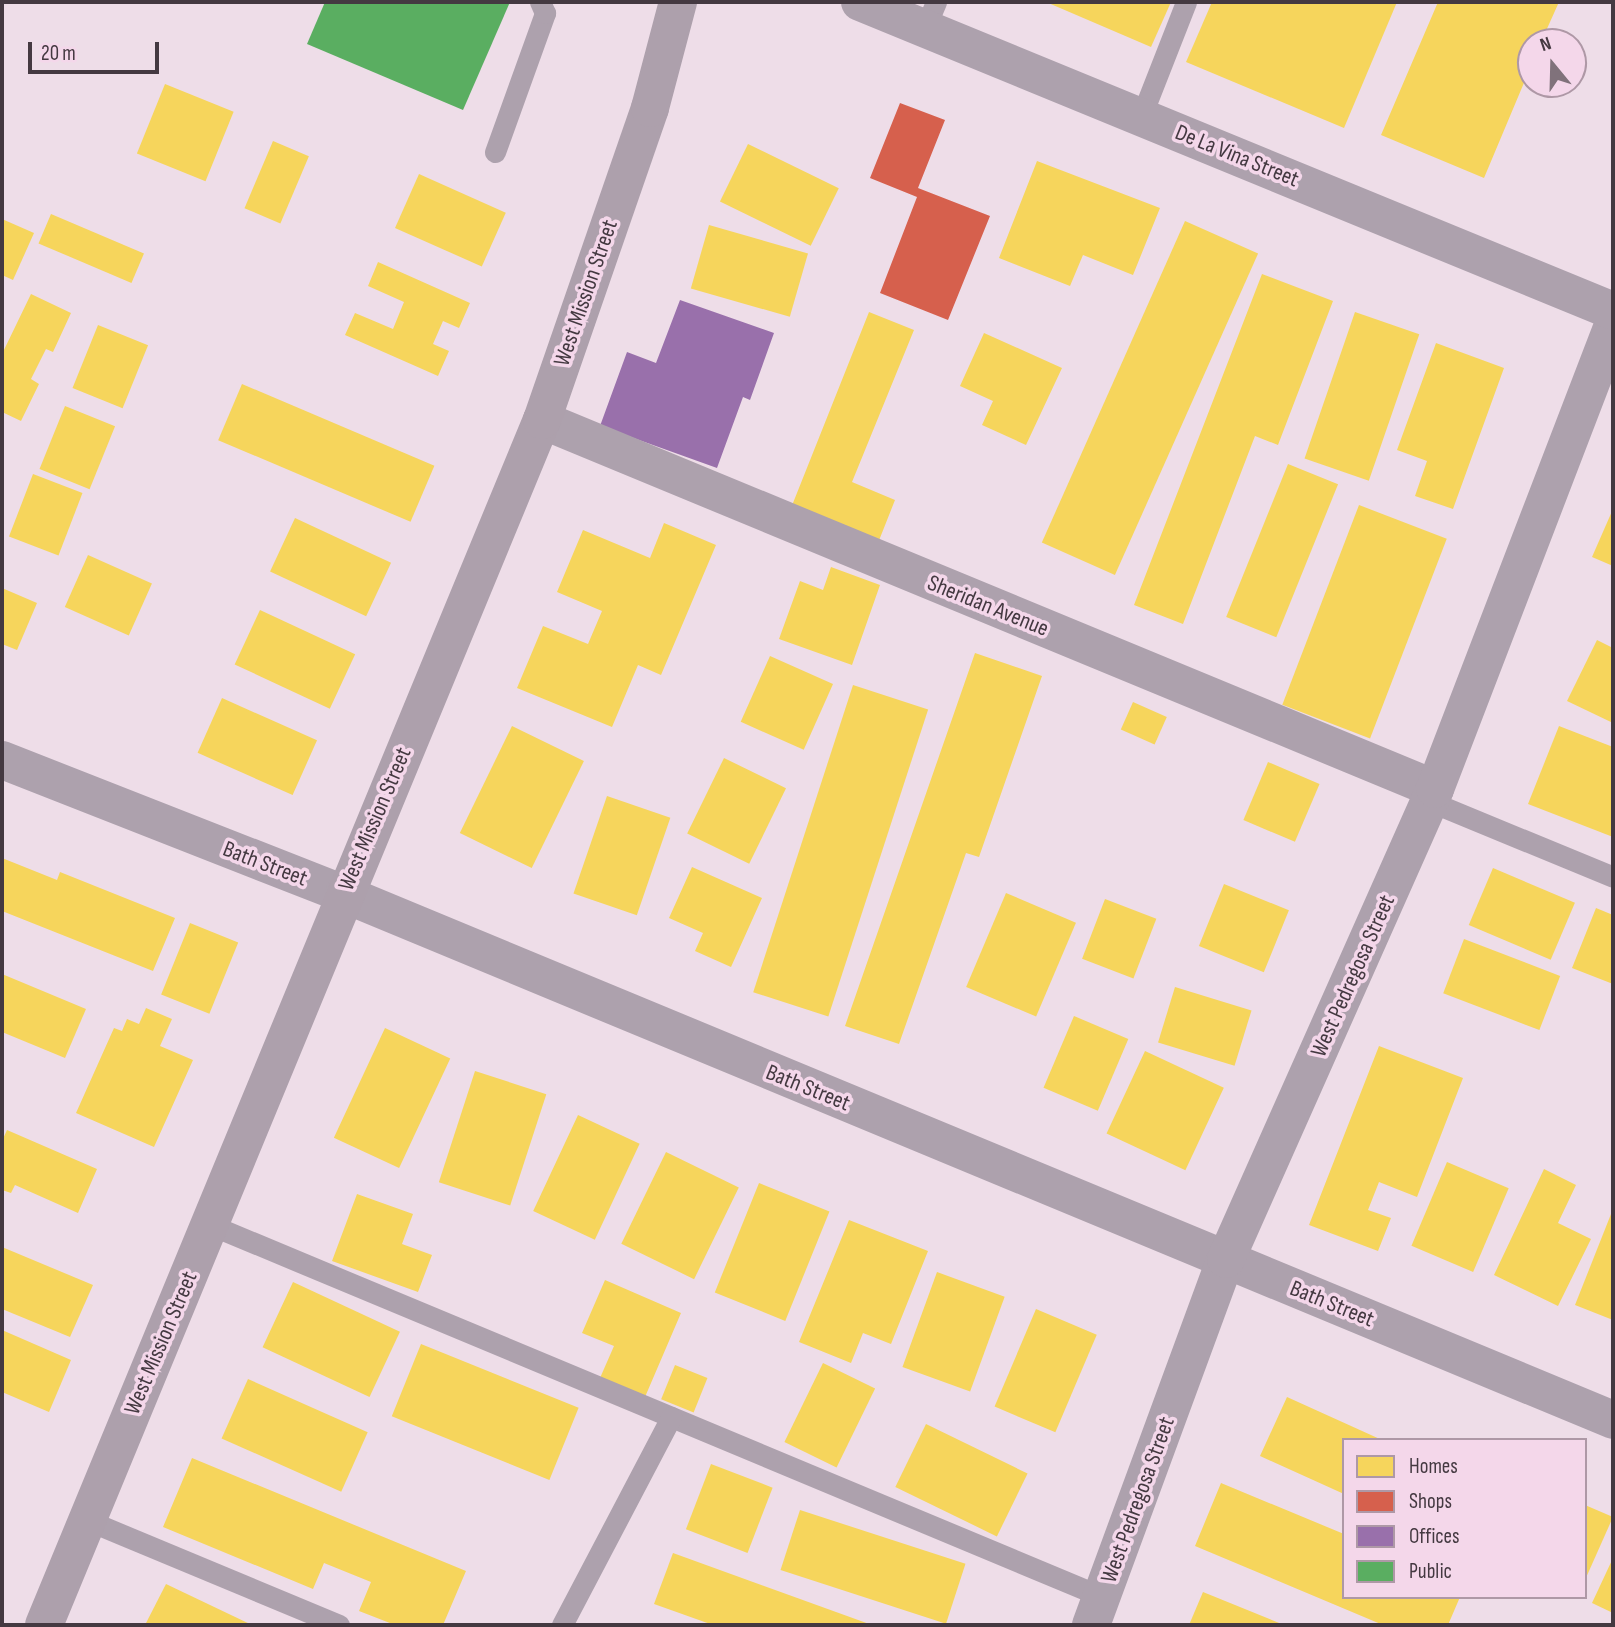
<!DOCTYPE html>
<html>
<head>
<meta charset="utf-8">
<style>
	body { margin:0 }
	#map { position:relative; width:1615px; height:1627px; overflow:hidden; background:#eedde8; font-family:"Sofia Sans Condensed",sans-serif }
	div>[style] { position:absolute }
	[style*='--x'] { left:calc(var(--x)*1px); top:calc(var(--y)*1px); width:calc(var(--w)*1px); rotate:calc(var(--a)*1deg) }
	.homes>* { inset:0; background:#f6d55c; transform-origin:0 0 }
	.shops>* { inset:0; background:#d6604d }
	.offices>* { inset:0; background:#9970ab }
	.public>* { inset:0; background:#5aae61 }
	.service>* { height:21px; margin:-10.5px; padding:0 10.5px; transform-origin:10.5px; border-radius:10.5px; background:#ada1ad }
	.minor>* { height:38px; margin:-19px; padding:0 19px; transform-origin:19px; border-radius:19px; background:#ada1ad }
	.tertiary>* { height:38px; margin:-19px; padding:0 19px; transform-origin:19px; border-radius:19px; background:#ada1ad }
	.secondary>* { height:38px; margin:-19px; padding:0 19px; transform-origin:19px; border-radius:19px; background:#ada0ac }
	span { translate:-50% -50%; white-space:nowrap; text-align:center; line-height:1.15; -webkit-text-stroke:7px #f4d7ea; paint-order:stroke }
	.street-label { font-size:23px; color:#443941 }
	.frame { position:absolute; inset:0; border:4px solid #443941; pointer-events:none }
	.legend { position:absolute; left:1342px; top:1438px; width:245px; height:161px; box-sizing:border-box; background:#f4d7ea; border:2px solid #ae98a6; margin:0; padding:9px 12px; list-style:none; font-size:21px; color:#443941 }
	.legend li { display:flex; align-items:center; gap:14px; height:35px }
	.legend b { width:35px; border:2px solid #ae98a6 }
	.north { position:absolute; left:1517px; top:28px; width:70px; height:70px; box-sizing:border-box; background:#f4d7ea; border:2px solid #ae98a6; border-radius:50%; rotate:341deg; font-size:19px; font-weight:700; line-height:28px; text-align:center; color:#443941 }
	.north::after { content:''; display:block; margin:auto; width:24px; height:32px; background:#80727b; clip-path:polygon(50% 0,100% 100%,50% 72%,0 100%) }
	.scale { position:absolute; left:28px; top:42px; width:131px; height:32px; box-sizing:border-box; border:4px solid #443941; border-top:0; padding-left:9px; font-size:21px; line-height:24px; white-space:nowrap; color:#443941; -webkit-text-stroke:5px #f4d7ea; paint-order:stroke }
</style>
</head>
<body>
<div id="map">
	<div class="homes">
		<div style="clip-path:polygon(1046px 2px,1171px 2px,1151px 47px)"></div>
		<div style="clip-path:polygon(1212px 2px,1397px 2px,1344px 128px,1186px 62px)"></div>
		<div style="clip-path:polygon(1438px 2px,1559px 2px,1541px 42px,1531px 42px,1531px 66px,1484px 178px,1381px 135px)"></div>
		<div style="left:165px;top:84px;width:74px;height:75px;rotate:22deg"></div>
		<div style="left:273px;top:141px;width:39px;height:73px;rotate:23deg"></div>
		<div style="left:748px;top:144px;width:101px;height:64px;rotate:26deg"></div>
		<div style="clip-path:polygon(1037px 161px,1160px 208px,1133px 275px,1083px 255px,1070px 286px,999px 258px)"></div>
		<div style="left:419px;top:174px;width:95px;height:59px;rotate:24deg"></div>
		<div style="left:51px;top:214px;width:101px;height:32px;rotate:23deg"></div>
		<div style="clip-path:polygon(2px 219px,34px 233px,13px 280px,2px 275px)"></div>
		<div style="left:1185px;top:221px;width:80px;height:352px;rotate:24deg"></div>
		<div style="left:709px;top:225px;width:103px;height:66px;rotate:16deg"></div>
		<div style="clip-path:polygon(378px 262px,470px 303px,459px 328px,443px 321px,433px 344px,449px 351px,438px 376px,345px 335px,355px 313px,393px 329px,404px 302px,368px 286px)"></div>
		<div style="clip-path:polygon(1262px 274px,1333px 301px,1278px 445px,1255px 436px,1183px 624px,1134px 605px)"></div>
		<div style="clip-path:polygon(31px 294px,71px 313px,53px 352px,46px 349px,31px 379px,39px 384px,21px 421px,2px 412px,2px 354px)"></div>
		<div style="clip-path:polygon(869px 312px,914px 330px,852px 482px,895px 500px,878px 543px,791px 508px)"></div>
		<div style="left:1355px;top:312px;width:68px;height:155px;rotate:19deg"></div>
		<div style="left:98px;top:325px;width:54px;height:68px;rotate:22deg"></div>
		<div style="clip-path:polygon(984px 333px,1062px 368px,1026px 445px,982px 425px,993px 401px,960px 386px)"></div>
		<div style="clip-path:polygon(1436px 343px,1504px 368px,1453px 509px,1415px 496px,1427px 461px,1397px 450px)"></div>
		<div style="left:242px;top:384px;width:209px;height:61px;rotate:23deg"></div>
		<div style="left:65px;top:406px;width:54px;height:68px;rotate:22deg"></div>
		<div style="left:1288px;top:464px;width:54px;height:165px;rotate:22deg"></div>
		<div style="left:33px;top:474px;width:53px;height:67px;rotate:21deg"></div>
		<div style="left:1359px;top:505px;width:94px;height:214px;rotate:21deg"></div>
		<div style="clip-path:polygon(1613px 509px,1613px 566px,1592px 557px)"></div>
		<div style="left:295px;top:518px;width:106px;height:59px;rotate:25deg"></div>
		<div style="clip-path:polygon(664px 523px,716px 545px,661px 675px,638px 665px,612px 727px,517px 688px,543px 626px,588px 644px,602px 611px,557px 592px,583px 530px,650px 558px)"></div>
		<div style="left:88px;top:555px;width:70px;height:57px;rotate:24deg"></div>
		<div style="clip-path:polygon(831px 567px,880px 585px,852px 665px,779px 639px,800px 581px,823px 590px)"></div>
		<div style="clip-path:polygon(2px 588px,37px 603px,17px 650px,2px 644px)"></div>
		<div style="left:260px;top:610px;width:105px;height:60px;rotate:25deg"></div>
		<div style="clip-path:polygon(1597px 640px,1613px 648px,1613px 723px,1567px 701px)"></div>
		<div style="clip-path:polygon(975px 653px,1042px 676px,979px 857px,966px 853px,899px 1044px,845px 1026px)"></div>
		<div style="left:770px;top:656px;width:69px;height:72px;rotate:24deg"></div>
		<div style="left:853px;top:685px;width:79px;height:323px;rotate:18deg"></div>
		<div style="left:222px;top:698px;width:104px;height:60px;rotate:24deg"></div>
		<div style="left:1133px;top:702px;width:37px;height:30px;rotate:24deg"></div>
		<div style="left:512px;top:726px;width:80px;height:119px;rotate:26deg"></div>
		<div style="clip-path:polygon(1559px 726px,1613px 747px,1613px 837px,1528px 804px)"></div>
		<div style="left:724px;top:758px;width:69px;height:84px;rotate:26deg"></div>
		<div style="left:1268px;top:762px;width:56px;height:63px;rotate:23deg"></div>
		<div style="left:607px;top:796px;width:67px;height:103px;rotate:19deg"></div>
		<div style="clip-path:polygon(2px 858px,57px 880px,60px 872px,175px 918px,153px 971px,2px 911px)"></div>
		<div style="clip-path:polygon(692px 867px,762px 898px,731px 967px,695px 951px,703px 933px,669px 918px)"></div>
		<div style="left:1493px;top:868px;width:89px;height:62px;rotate:23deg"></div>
		<div style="left:1224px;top:884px;width:70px;height:67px;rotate:22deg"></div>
		<div style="left:1006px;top:893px;width:76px;height:102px;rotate:23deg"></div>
		<div style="left:1105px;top:899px;width:55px;height:64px;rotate:21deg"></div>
		<div style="clip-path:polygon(1596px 908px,1613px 915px,1613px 984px,1572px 968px)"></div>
		<div style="left:190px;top:923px;width:52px;height:77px;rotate:22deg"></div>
		<div style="left:1464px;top:939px;width:103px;height:58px;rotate:21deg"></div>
		<div style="clip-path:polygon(2px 974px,86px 1009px,65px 1058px,2px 1032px)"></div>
		<div style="left:1175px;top:987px;width:80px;height:58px;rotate:17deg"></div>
		<div style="clip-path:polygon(146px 1008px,172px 1019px,160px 1046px,193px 1060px,154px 1147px,76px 1113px,114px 1028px,122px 1031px,127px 1019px,139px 1024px)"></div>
		<div style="left:1074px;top:1016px;width:59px;height:78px;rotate:23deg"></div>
		<div style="left:385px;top:1028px;width:72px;height:121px;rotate:25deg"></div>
		<div style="clip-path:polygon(1379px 1046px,1463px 1078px,1417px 1197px,1379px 1182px,1368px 1210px,1391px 1218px,1378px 1251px,1309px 1225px)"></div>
		<div style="left:1145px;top:1051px;width:87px;height:91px;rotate:25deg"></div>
		<div style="left:475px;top:1071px;width:75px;height:117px;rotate:18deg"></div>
		<div style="left:578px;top:1115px;width:68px;height:106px;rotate:25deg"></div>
		<div style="clip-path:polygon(7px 1130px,97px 1169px,78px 1213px,15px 1185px,11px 1193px,2px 1190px,2px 1141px)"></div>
		<div style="left:666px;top:1152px;width:81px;height:102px;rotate:26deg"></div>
		<div style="left:1447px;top:1162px;width:67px;height:91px;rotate:23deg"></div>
		<div style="clip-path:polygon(1544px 1169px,1576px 1185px,1558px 1223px,1591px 1239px,1558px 1306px,1494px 1275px)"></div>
		<div style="left:759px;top:1183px;width:76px;height:118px;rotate:22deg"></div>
		<div style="clip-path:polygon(357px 1194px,413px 1214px,402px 1244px,432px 1255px,418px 1292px,332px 1261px)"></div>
		<div style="clip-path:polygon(1613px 1209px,1613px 1320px,1575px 1305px)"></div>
		<div style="clip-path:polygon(849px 1220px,928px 1251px,891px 1344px,863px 1333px,851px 1363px,799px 1342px)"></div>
		<div style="clip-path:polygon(2px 1247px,93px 1285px,70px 1337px,2px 1309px)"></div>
		<div style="left:937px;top:1272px;width:72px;height:101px;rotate:20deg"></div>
		<div style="clip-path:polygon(605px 1280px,681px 1313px,645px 1397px,600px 1378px,614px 1346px,582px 1333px)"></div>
		<div style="left:293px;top:1282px;width:118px;height:72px;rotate:25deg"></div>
		<div style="left:1036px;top:1309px;width:66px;height:106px;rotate:23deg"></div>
		<div style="clip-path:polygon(2px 1330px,71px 1360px,49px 1412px,2px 1392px)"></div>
		<div style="left:421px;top:1344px;width:170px;height:78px;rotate:22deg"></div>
		<div style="left:823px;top:1363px;width:58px;height:88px;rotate:26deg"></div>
		<div style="left:675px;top:1365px;width:35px;height:37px;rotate:22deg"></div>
		<div style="left:248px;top:1379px;width:131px;height:65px;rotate:24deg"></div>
		<div style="clip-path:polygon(1287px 1397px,1382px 1440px,1344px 1440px,1344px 1494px,1260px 1456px)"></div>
		<div style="left:926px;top:1424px;width:113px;height:70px;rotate:26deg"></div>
		<div style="clip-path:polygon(192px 1458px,466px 1571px,443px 1625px,395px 1625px,359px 1611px,371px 1582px,324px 1563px,313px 1589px,163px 1527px)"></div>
		<div style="left:711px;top:1464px;width:66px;height:70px;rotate:21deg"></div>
		<div style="clip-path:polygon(1221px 1483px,1344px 1534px,1344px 1597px,1460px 1597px,1448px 1625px,1383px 1625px,1195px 1546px)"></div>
		<div style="clip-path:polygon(1585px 1505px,1613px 1517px,1585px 1580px)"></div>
		<div style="left:800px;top:1510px;width:174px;height:63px;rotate:18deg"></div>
		<div style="clip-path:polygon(673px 1553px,872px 1625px,713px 1625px,654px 1604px)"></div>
		<div style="clip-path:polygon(1613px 1558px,1613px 1613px,1592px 1603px)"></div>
		<div style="clip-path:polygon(166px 1584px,252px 1625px,145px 1625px)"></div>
		<div style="clip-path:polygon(1203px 1592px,1284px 1625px,1189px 1625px)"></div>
	</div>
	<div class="shops">
		<div style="clip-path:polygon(900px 103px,945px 120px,918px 188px,990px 216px,948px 320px,880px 293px,917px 197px,870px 178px)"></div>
	</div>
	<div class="offices">
		<div style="clip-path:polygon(680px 300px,774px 333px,750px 400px,743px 397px,717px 468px,600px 426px,627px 352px,656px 363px)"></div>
	</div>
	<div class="public">
		<div style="clip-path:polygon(325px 2px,510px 2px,463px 110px,307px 44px)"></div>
	</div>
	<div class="service">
		<div style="--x:925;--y:28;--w:28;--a:-67"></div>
		<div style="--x:1141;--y:117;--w:123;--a:-68.6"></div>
		<div style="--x:495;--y:152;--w:148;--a:-70.2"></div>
		<div style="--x:545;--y:13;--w:12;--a:-114"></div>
		<div style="--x:1429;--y:801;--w:199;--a:22.4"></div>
		<div style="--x:211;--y:1225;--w:966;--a:22.64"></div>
		<div style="--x:87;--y:1520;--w:273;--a:22.6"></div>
		<div style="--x:562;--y:1625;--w:235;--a:-62.3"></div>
	</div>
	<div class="minor">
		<div style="--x:542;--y:420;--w:966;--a:22.45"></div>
		<div style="--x:2;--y:760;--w:367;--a:21.4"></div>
		<div style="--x:344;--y:894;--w:1374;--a:22.51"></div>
		<div style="--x:1091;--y:1625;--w:390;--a:-69.8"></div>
		<div style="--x:1226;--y:1259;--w:514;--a:-66.03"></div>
		<div style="--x:1435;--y:789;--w:497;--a:-69"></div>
	</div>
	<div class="tertiary">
		<div style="--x:860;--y:2;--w:814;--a:22.31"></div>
	</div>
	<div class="secondary">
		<div style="--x:44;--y:1625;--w:1304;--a:-67.55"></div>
		<div style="--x:542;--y:420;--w:330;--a:-70.9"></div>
		<div style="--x:650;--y:108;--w:110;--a:-75.2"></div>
	</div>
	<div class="street-label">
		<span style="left:1237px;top:156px;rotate:22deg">De La Vina Street</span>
		<span style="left:586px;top:293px;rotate:-71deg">West Mission Street</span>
		<span style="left:988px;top:606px;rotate:22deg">Sheridan Avenue</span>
		<span style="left:375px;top:819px;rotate:-67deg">West Mission Street</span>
		<span style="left:265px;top:864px;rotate:21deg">Bath Street</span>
		<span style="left:1353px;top:976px;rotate:-66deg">West Pedregosa Street</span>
		<span style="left:808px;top:1088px;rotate:22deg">Bath Street</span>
		<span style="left:1332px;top:1304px;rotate:22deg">Bath Street</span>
		<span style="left:161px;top:1343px;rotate:-67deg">West Mission Street</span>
		<span style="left:1138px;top:1500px;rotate:-70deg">West Pedregosa Street</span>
	</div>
	<div class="frame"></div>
	<ul class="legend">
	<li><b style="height:19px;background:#f6d55c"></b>Homes</li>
	<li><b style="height:19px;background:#d6604d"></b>Shops</li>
	<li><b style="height:19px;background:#9970ab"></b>Offices</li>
	<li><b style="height:19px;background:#5aae61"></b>Public</li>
	</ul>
	<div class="north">N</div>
	<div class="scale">20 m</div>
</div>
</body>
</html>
